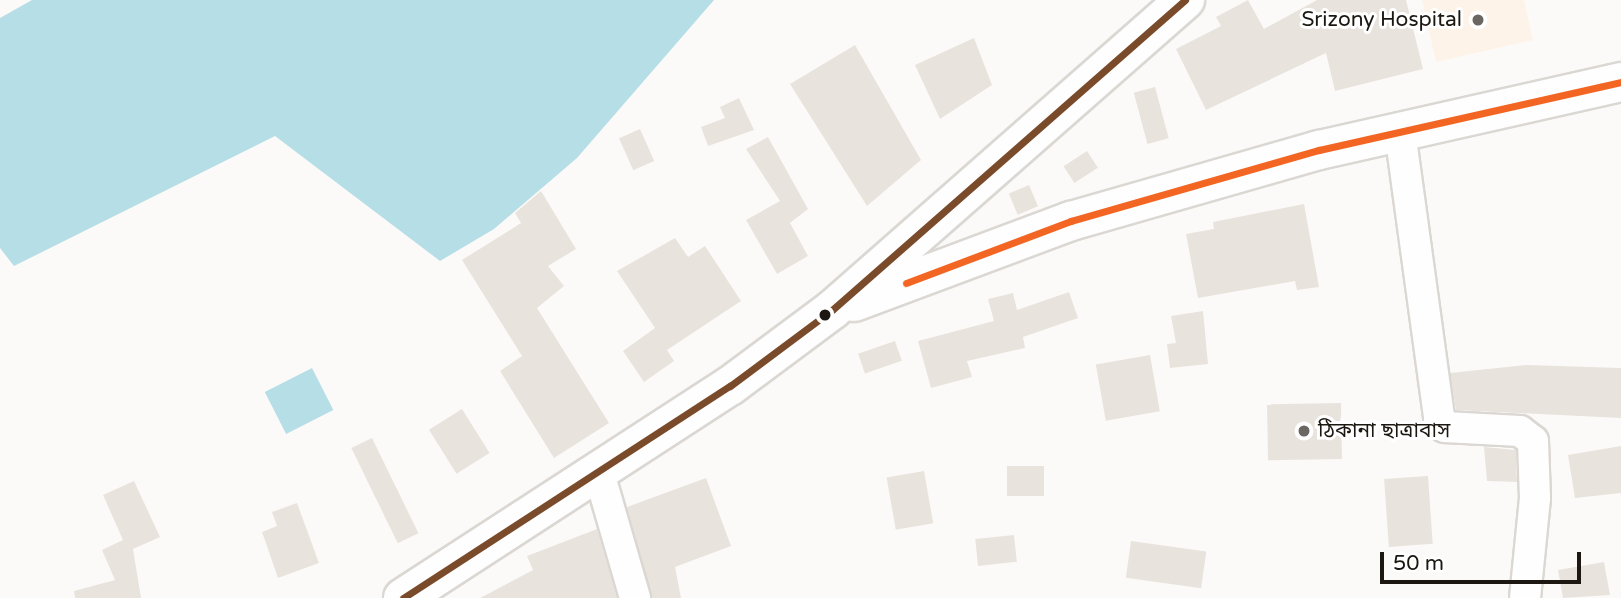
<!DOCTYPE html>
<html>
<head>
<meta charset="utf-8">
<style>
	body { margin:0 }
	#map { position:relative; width:1621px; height:598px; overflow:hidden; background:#fcfaf8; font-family:"Varela Round","Noto Sans Bengali",sans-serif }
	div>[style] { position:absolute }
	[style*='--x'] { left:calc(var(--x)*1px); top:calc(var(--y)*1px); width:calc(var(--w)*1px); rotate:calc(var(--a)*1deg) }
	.built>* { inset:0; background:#fdf3e8 }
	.water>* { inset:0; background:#b6dee6; transform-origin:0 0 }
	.building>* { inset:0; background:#e9e3dd; transform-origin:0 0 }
	.roads { filter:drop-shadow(2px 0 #dbd7d3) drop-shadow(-2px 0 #dbd7d3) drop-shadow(0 2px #dbd7d3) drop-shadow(0 -2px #dbd7d3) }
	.street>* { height:30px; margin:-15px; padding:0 15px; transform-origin:15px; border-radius:15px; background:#fffefe }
	.highway>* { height:38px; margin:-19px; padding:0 19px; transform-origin:19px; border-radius:19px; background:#fffefe }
	.bus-1>* { height:7px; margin:-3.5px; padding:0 3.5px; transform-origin:3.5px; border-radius:3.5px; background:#f26522 }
	.bus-2>* { height:7px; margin:-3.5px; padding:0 3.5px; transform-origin:3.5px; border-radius:3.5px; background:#7a4b2a }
	.dots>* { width:19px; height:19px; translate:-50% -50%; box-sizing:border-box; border:4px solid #fff; border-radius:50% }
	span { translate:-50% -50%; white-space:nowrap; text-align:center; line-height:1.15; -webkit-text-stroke:6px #fff; paint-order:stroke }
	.poi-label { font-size:21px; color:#1c1711 }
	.right { translate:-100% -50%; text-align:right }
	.left { translate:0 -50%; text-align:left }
	.scale { position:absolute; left:1380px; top:552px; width:201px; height:32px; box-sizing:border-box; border:4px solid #1c1711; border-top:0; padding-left:9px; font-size:21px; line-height:24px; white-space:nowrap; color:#1c1711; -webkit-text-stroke:5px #fff; paint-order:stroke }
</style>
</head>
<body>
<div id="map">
	<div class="built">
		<div style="clip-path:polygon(1422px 0,1524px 0,1533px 40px,1436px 62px)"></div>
	</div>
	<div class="water">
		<div style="clip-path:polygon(32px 0,714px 0,577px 158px,494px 229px,440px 261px,275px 136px,14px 266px,0 248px,0 18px)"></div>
		<div style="left:312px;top:368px;width:47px;height:53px;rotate:63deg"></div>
	</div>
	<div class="building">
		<div style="clip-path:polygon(1248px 0,1264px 29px,1317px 0,1406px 0,1423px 69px,1335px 91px,1326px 53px,1206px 110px,1176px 49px,1221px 26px,1216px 17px)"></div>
		<div style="clip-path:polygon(974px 38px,992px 85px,940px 119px,915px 65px)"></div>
		<div style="clip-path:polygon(855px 45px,921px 160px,867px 206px,790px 84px)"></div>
		<div style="left:1155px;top:87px;width:53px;height:22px;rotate:75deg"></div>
		<div style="clip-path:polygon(739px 98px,754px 130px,708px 146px,701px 127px,725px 118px,720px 107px)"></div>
		<div style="left:640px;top:129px;width:35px;height:23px;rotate:66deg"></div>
		<div style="clip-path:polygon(768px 137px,808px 209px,790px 223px,808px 256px,777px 274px,746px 220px,780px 201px,746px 149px)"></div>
		<div style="left:1087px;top:151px;width:20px;height:28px;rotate:57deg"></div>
		<div style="left:1029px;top:185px;width:23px;height:22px;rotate:67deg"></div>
		<div style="clip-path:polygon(541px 191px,576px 249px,548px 266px,564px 286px,537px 308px,609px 423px,554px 458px,500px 371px,522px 356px,462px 260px,521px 223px,515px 213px)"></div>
		<div style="clip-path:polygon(1304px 204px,1319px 287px,1297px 290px,1295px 281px,1198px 298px,1186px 234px,1214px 229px,1213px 222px)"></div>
		<div style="clip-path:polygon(675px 238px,688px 257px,705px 246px,741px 301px,667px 350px,674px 361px,644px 382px,623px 351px,655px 328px,617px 271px)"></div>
		<div style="clip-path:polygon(1069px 292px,1078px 318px,1023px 337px,1025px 348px,967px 361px,972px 377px,931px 388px,918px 341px,994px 321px,988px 299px,1013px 293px,1017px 310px)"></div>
		<div style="clip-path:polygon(1203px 311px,1208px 364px,1170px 368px,1167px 344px,1176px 343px,1171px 316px)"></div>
		<div style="left:895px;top:341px;width:21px;height:39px;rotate:71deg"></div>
		<div style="left:1150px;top:355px;width:57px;height:55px;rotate:80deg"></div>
		<div style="clip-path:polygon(1527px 365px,1621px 368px,1621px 418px,1456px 410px,1450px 373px)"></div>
		<div style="left:1341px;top:403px;width:56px;height:74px;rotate:89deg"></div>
		<div style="left:462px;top:409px;width:52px;height:39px;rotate:58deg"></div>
		<div style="left:372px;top:438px;width:106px;height:23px;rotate:64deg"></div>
		<div style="clip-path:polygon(1621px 446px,1621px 493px,1575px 498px,1568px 455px)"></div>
		<div style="clip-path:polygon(1484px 447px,1516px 450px,1517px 482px,1487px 481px)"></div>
		<div style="left:1044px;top:466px;width:30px;height:37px;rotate:90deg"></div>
		<div style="left:924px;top:471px;width:53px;height:38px;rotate:80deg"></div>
		<div style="left:1428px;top:476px;width:68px;height:44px;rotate:86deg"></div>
		<div style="clip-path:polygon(706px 478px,731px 546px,675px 567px,681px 598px,652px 598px,627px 507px)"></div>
		<div style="clip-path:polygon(134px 481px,160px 537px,133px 549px,141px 598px,75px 598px,74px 591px,115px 580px,102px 550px,123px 540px,103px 495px)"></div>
		<div style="clip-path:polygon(297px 503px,319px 563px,278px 578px,262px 532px,277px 526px,272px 512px)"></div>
		<div style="clip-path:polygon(597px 529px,617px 598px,480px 598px,533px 570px,527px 556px)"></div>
		<div style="left:1014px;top:535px;width:27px;height:39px;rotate:84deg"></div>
		<div style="left:1131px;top:541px;width:76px;height:37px;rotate:8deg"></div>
		<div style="clip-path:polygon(1604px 562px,1610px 595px,1563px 598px,1558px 570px)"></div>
	</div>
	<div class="roads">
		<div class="street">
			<div style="--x:1400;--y:132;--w:289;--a:82.2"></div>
			<div style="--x:1439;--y:418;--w:11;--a:56"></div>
			<div style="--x:1445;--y:427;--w:75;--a:3.1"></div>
			<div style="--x:1520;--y:431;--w:16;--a:38"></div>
			<div style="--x:1533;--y:441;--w:57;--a:88"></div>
			<div style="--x:1535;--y:498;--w:100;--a:95.7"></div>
			<div style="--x:599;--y:473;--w:130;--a:73.9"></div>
		</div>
		<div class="highway">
			<div style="--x:854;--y:302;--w:232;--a:-20.5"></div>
			<div style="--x:1071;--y:221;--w:258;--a:-16"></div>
			<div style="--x:1319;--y:150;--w:310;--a:-12.7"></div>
			<div style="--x:403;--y:598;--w:390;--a:-33"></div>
			<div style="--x:730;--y:386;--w:127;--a:-36.7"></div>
			<div style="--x:832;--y:310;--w:470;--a:-41.3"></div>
		</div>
	</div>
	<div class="bus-1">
		<div style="--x:906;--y:283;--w:176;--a:-20.6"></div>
		<div style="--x:1071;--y:221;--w:258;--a:-16"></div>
		<div style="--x:1319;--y:150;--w:310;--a:-12.7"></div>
	</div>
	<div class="bus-2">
		<div style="--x:403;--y:598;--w:390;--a:-33"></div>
		<div style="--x:730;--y:386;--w:127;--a:-36.7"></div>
		<div style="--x:832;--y:310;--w:470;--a:-41.3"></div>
	</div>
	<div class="dots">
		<div style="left:1478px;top:20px;background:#6a6662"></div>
		<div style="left:825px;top:315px;background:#1c1711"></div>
		<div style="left:1304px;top:431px;background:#6a6662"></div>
	</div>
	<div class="poi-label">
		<span class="right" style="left:1462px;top:20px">Srizony Hospital</span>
		<span class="left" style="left:1318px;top:431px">ঠিকানা ছাত্রাবাস</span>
	</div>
	<div class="scale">50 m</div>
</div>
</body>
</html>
